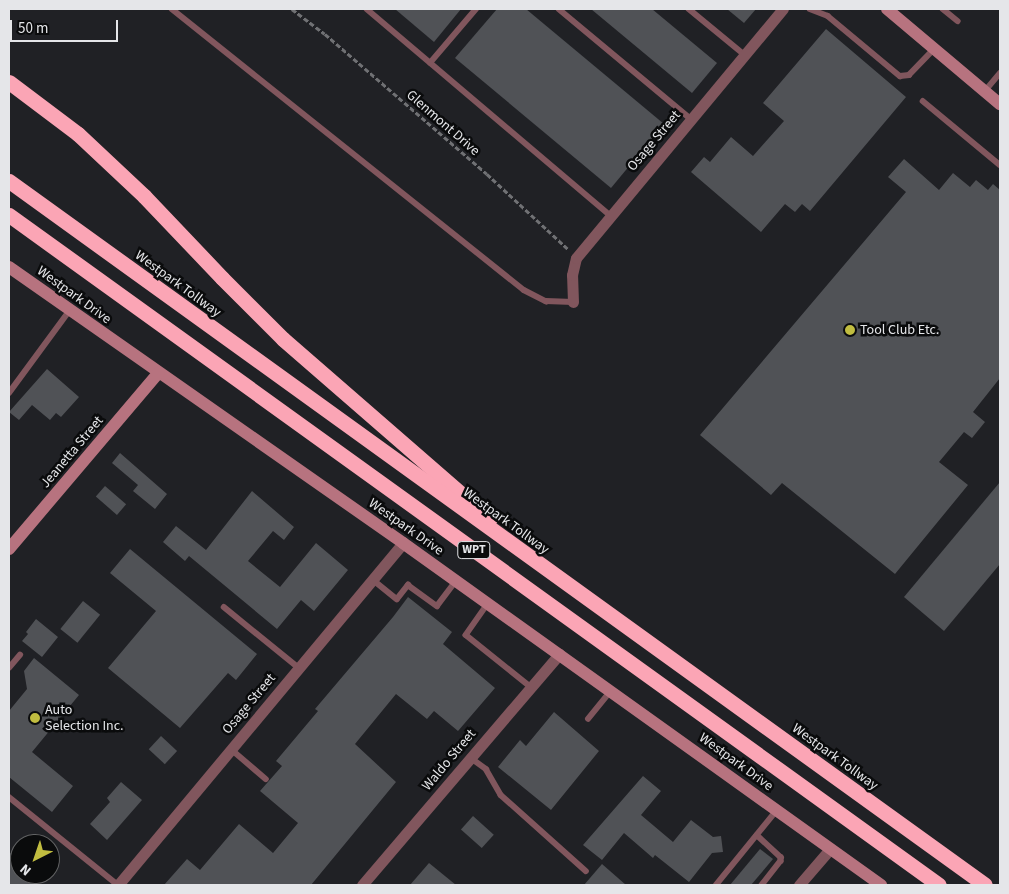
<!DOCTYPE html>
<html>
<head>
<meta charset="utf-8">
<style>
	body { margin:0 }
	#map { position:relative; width:1009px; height:894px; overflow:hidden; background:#202125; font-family:"Source Sans 3",sans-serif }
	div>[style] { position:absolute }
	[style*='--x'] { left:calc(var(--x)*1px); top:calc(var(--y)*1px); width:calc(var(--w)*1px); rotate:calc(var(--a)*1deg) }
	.building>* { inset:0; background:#505256; transform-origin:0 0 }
	.path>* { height:2.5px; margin-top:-1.25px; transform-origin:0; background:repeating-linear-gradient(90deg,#707174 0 5px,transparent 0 7.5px) }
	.lane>* { height:5.5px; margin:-2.75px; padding:0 2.75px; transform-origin:2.75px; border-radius:2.75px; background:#81565d }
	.street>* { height:11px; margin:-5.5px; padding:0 5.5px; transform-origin:5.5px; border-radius:5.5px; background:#81565d }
	.secondary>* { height:12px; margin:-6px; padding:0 6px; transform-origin:6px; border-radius:6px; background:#b7737f }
	.highway>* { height:15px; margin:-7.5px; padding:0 7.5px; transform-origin:7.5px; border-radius:7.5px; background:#fba5b5 }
	.dots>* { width:14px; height:14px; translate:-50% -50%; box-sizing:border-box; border:2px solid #0a0b0c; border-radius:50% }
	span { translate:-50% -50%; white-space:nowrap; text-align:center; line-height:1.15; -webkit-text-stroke:5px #0a0b0c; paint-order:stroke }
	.shield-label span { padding:1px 4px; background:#0a0b0c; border:1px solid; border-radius:4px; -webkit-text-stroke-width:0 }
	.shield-label { font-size:12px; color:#e5e6e9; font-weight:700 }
	.street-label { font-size:14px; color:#e5e6e9 }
	.poi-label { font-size:14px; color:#e5e6e9 }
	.left { translate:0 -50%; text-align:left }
	.frame { position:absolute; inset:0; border:10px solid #e5e6e9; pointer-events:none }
	.north { position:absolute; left:10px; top:834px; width:50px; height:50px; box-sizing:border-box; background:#0a0b0c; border:1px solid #626364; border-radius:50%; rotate:221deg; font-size:14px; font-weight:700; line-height:20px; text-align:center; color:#e5e6e9 }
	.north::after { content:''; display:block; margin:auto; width:18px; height:22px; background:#c1bd40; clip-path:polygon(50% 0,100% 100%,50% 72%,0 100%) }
	.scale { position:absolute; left:10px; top:20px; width:108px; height:22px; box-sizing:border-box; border:2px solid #e5e6e9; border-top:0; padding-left:6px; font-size:15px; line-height:18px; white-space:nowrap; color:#e5e6e9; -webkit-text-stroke:4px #0a0b0c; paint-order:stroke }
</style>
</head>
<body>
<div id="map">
	<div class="building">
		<div style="clip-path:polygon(395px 9px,461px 9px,434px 42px)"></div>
		<div style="clip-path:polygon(497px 9px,526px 9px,664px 124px,611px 188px,455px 58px)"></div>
		<div style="clip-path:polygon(591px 9px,652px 9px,717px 63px,692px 93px)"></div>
		<div style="clip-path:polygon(727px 9px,756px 9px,744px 23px)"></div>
		<div style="clip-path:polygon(826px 29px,906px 97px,810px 211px,802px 204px,795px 212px,785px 204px,761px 232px,691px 172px,704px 157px,710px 162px,731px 137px,753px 156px,784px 121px,763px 103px)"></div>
		<div style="clip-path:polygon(904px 159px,939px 190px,953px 173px,970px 187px,976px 180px,988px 190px,993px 184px,1000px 190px,1000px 378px,973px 412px,985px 422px,972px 438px,964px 432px,939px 462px,968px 485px,895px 574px,782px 483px,771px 495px,700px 435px,906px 192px,888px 177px)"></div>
		<div style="clip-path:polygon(47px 369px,79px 397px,61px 417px,56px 413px,50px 420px,32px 405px,19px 420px,9px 412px)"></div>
		<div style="clip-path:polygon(120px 453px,167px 494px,155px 509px,133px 491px,138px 485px,112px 463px)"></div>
		<div style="clip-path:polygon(1000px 482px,1000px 564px,944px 631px,904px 597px)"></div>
		<div style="left:105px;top:486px;width:28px;height:14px;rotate:41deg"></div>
		<div style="clip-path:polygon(252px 491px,294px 527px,284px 540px,273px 531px,248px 561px,280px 587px,316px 543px,348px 570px,314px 611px,301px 600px,277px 629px,189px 556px,185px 561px,163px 542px,176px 526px,206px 550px)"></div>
		<div style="clip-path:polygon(130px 549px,257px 654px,236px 680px,228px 673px,180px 728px,108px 668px,156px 611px,110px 573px)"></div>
		<div style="clip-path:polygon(408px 597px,452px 632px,443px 644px,495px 688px,458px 731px,434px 711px,427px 719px,396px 694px,355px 744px,396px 782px,311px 885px,164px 885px,187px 859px,200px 870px,239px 824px,273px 853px,298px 823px,260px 791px,282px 766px,276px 761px,318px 711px,315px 709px,393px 617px)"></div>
		<div style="left:83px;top:601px;width:22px;height:36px;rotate:39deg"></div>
		<div style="clip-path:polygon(36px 619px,58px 637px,42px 657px,22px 641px,28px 634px,26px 632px)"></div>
		<div style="clip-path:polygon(34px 658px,79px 695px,32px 752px,73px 786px,52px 812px,9px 777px,9px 711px,27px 689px,24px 671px)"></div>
		<div style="clip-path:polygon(554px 712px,599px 751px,551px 810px,498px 767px,520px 740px,526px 746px)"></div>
		<div style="left:161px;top:736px;width:22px;height:18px;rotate:43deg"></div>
		<div style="clip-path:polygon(643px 776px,661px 791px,641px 815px,673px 842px,691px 820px,713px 837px,721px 836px,723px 852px,712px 853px,689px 882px,655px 855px,653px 858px,624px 833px,602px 860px,583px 845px)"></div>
		<div style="clip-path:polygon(121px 782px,142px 800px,107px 840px,90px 824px,110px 802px,107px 798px)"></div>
		<div style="left:473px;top:816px;width:28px;height:18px;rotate:42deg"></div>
		<div style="clip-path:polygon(760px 849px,773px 859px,751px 885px,730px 885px)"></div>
		<div style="clip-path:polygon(9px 852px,20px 861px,20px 874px,42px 874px,33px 885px,9px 885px)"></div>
		<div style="clip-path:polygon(429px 863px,456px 885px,410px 885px)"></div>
		<div style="clip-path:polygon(602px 864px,626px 885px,584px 885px)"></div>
	</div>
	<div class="path">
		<div style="--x:292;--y:9;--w:41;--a:37.1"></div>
		<div style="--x:325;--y:34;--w:214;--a:40.8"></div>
		<div style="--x:487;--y:174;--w:110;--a:42.8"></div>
	</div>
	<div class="lane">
		<div style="--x:172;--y:9;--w:450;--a:38.6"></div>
		<div style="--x:524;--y:290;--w:25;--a:27"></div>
		<div style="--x:546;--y:301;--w:27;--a:2"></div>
		<div style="--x:367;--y:9;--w:320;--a:40.3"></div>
		<div style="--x:559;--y:9;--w:172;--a:39.8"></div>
		<div style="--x:689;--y:9;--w:72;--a:39.4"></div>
		<div style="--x:810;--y:9;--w:19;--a:21"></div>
		<div style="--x:828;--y:16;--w:94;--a:39.8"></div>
		<div style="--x:900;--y:76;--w:9;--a:-6"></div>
		<div style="--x:909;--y:75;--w:36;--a:-46"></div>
		<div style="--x:943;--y:9;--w:19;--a:39"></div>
		<div style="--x:430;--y:63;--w:71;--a:-49.6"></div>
		<div style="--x:985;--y:91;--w:23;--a:-50"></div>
		<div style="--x:923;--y:101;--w:100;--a:39.7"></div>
		<div style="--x:9;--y:393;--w:103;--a:-53.7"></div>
		<div style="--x:372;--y:579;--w:32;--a:39"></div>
		<div style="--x:397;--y:599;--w:18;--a:-52"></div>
		<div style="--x:408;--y:585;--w:36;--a:36"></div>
		<div style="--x:437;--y:606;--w:31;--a:-53"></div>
		<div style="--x:488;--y:604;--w:38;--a:125"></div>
		<div style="--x:466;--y:635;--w:83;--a:38.7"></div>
		<div style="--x:224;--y:607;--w:97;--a:39.1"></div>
		<div style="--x:9;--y:668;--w:17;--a:-50"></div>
		<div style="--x:588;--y:719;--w:36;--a:-51"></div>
		<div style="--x:231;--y:749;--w:46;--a:40.6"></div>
		<div style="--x:471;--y:758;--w:19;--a:36"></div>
		<div style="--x:486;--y:769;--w:30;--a:60"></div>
		<div style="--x:501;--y:795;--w:114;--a:41.8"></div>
		<div style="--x:9;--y:797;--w:140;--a:38.9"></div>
		<div style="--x:757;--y:835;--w:33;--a:43"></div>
		<div style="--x:781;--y:857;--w:4;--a:90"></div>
		<div style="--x:781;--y:861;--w:31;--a:128"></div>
		<div style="--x:716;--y:885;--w:97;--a:-50.9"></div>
	</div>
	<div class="street">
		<div style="--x:573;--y:302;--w:27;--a:-92"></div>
		<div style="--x:572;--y:275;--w:17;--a:-77"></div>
		<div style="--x:576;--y:258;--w:324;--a:-50.3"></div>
		<div style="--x:118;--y:885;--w:445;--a:-50.2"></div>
		<div style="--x:362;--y:885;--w:304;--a:-49.5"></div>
		<div style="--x:799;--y:885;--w:48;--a:-49.3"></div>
	</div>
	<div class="secondary">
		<div style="--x:887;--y:9;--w:148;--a:40.1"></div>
		<div style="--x:9;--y:267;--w:481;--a:35"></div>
		<div style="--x:403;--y:543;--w:588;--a:35.58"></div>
		<div style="--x:9;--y:549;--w:231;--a:-49.7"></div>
	</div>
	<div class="highway">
		<div style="--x:9;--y:82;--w:86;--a:37"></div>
		<div style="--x:78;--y:134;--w:91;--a:43.2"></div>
		<div style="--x:144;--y:196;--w:113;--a:46.4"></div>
		<div style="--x:222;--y:278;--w:86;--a:45"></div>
		<div style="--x:283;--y:339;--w:274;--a:41"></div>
		<div style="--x:9;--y:181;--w:1203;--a:35.8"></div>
		<div style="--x:9;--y:215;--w:1146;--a:35.77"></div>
	</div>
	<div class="dots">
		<div style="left:850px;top:330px;background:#c1bd40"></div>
		<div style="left:35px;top:718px;background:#c1bd40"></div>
	</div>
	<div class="shield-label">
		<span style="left:474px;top:550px">WPT</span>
	</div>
	<div class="street-label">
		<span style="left:443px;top:123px;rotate:41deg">Glenmont Drive</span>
		<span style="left:654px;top:141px;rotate:-50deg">Osage Street</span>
		<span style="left:178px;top:284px;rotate:36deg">Westpark Tollway</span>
		<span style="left:74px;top:295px;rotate:36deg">Westpark Drive</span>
		<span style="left:72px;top:452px;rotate:-50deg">Jeanetta Street</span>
		<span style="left:506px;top:521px;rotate:36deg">Westpark Tollway</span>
		<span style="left:406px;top:527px;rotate:35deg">Westpark Drive</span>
		<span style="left:249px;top:704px;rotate:-50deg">Osage Street</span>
		<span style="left:835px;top:757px;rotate:36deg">Westpark Tollway</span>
		<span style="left:449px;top:760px;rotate:-50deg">Waldo Street</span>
		<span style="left:736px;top:762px;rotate:36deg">Westpark Drive</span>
	</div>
	<div class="poi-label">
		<span class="left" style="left:860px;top:330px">Tool Club Etc.</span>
		<span class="left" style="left:45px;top:718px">Auto<br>Selection Inc.</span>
	</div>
	<div class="frame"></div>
	<div class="north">N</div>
	<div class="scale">50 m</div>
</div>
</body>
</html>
